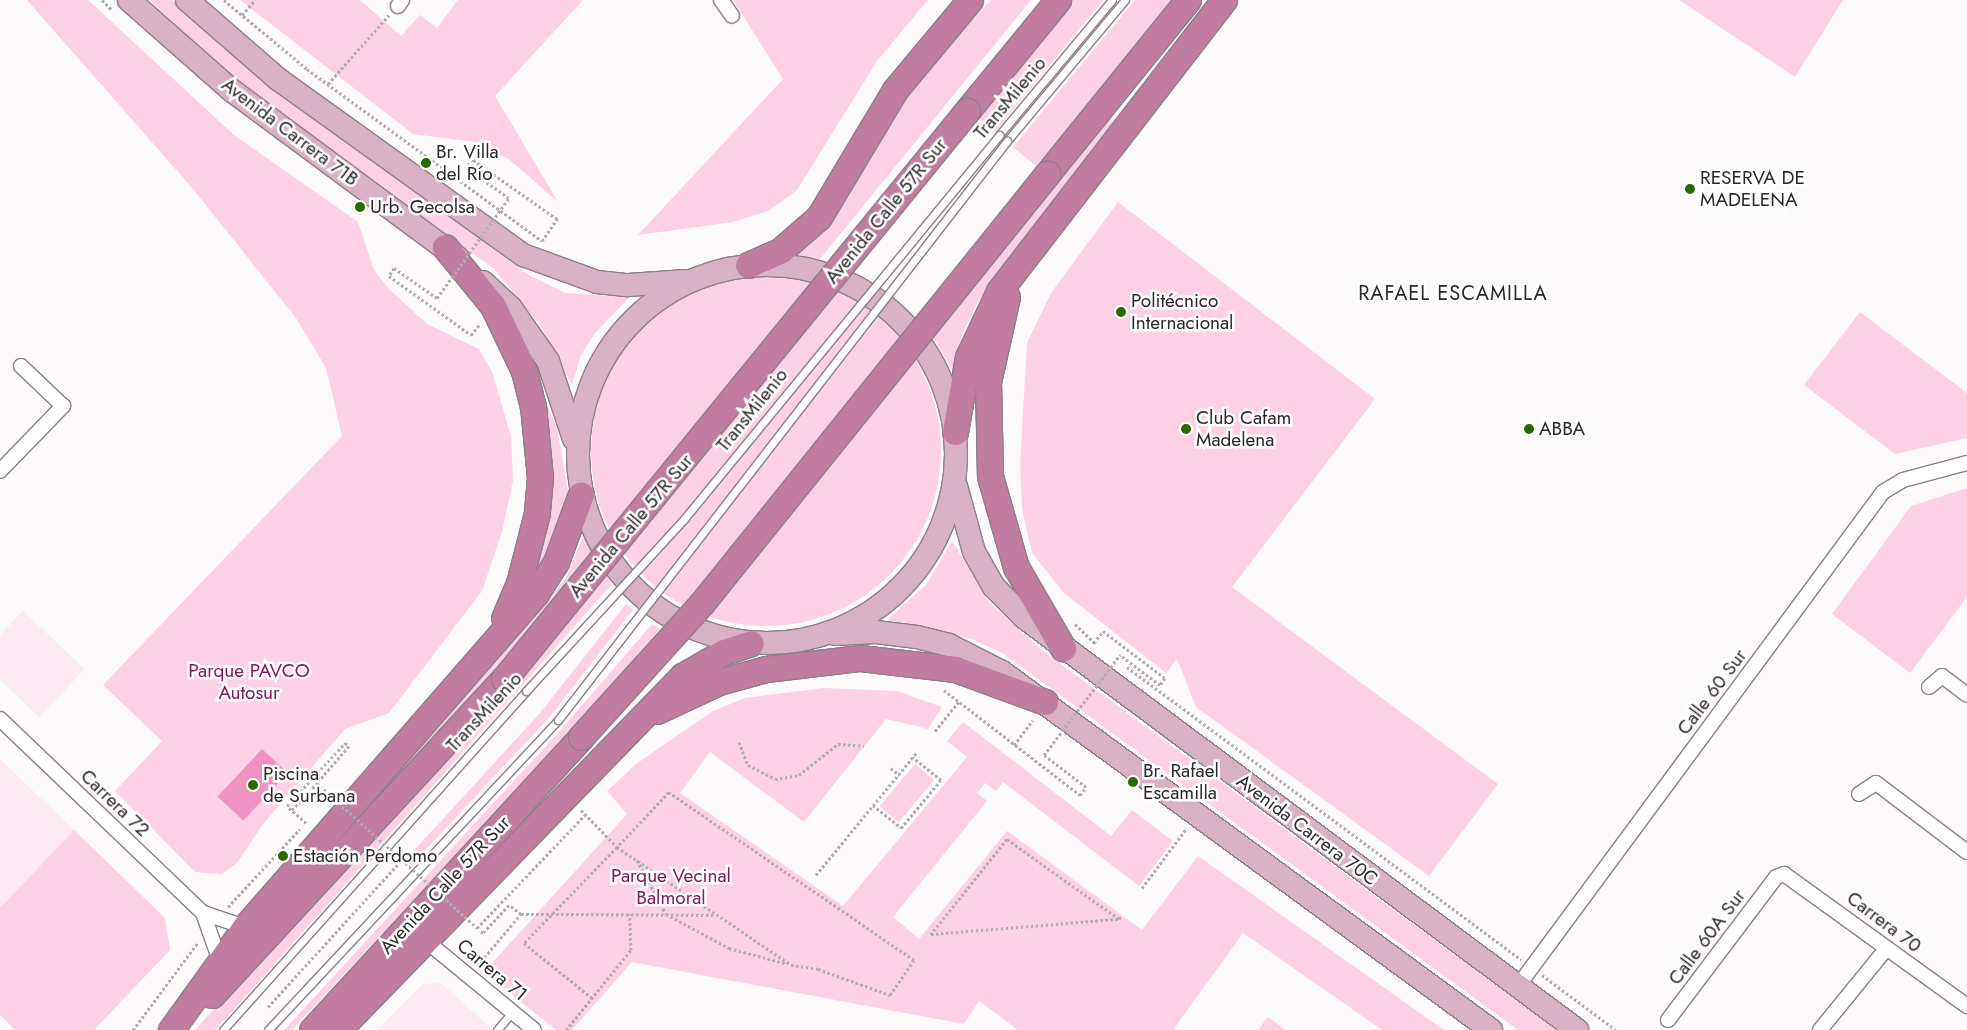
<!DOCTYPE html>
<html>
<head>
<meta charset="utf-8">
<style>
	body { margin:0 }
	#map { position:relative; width:1967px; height:1030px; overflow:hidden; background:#fdfafb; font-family:Jost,sans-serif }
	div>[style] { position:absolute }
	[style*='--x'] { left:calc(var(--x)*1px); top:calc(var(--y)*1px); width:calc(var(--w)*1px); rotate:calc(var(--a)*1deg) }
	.built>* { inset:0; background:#feeaf3 }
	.green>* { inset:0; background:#fdd0e5; transform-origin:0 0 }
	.round { border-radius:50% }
	.water>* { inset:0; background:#ef91c1; transform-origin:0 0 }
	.path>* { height:3px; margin-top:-1.5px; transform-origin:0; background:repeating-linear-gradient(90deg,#b1adaf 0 2.5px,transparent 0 5px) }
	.roads { filter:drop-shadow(1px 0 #8e7f86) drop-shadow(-1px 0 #8e7f86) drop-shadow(0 1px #8e7f86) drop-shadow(0 -1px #8e7f86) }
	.lane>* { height:7px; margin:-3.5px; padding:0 3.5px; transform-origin:3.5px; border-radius:3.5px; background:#fff }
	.street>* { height:14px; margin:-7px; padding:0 7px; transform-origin:7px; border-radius:7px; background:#fff }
	.primary>* { height:22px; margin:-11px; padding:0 11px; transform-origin:11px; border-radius:11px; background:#d9b1c5 }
	.primary>.ring { margin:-11px; padding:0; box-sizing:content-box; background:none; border:22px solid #d9b1c5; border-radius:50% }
	.highway>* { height:25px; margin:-12.5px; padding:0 12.5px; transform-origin:12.5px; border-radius:12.5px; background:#c07d9f }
	.path-bridge>* { height:3px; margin-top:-1.5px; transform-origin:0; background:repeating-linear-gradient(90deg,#b1adaf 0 2.5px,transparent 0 5px) }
	.bridges { filter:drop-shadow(1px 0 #8e7f86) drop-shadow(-1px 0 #8e7f86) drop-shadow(0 1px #8e7f86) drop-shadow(0 -1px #8e7f86) }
	.lane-bridge>* { height:7px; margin:-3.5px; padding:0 3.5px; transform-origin:3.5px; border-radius:3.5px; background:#fff }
	.highway-bridge>* { height:25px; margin:-12.5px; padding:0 12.5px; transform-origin:12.5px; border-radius:12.5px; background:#c07d9f }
	.dots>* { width:14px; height:14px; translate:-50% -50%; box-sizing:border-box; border:2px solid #fff; border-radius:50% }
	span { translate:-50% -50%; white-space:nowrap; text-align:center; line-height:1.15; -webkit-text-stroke:5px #fff; paint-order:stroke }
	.street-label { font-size:19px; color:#2d272a }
	.poi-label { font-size:19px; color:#2d272a }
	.left { translate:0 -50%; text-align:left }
	.park-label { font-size:19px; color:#84175b }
	.neighbourhood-label { font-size:20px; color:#2d272a; letter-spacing:1px }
</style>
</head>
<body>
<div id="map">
	<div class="built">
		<div style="clip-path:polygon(23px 611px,85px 669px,39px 717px,0 680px,0 635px)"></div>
		<div style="clip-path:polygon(0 759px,74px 830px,0 908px)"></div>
		<div style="clip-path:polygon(441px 983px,493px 1030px,377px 1030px,423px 984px)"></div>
	</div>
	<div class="green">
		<div style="clip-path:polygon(27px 0,88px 0,234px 135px,358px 222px,374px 270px,388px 288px,427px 324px,479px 349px,493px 374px,511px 437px,513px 480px,502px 532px,482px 591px,389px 713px,345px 729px,263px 824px,237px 863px,222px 874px,195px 872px,115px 791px,162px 741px,103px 685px,342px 436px,326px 368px,296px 318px,193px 189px)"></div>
		<div style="clip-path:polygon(149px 0,172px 0,248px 69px,527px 274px,565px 293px,630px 297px,595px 333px,581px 355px,572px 385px,540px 325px,494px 269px,245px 87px)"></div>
		<div style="clip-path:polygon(240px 0,360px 0,401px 36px,420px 15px,437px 28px,458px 0,583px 0,495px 96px,558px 202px,510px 160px,476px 142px,413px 134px)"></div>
		<div style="clip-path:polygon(733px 0,928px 0,877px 61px,797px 190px,768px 211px,733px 222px,638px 235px,783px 79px)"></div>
		<div style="clip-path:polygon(991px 0,1031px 0,820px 259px,787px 255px,838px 210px,898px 102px)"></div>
		<div style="clip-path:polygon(1071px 0,1103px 0,995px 132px,977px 117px)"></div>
		<div style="clip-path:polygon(1135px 0,1172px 0,1145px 40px,1036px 166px,1013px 147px)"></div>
		<div style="clip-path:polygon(1679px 0,1843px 0,1795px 77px)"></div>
		<div style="clip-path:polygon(1109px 119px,1115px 123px,978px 302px,962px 335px,954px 374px,934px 338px)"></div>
		<div style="clip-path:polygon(1118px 202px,1375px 399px,1232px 587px,1498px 784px,1429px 876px,1196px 707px,1177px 659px,1166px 673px,1064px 593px,1032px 553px,1022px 509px,1020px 465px,1027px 343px,1051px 293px)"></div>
		<div class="round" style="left:591px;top:276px;width:350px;height:350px"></div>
		<div style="clip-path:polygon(1860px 312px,1967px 393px,1967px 438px,1895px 454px,1804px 385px)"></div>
		<div style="clip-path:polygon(530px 365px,557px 428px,568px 491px,565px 514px,536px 577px,554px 476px)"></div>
		<div style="clip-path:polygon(1967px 488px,1967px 597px,1910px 673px,1832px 614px,1911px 506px)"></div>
		<div style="clip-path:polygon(584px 534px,595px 554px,491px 682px,329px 855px,324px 854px,566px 578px)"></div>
		<div style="clip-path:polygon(952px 541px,989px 602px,1043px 651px,1557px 1030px,1518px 1030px,1004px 654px,972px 639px,887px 620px,926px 585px)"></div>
		<div style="clip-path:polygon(606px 574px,612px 584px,247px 995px,215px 1030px,195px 1030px)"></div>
		<div style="clip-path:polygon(626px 604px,633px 610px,548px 719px,414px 862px,408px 857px,540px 713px)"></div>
		<div style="clip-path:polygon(652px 624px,660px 629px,566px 737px,292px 1030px,284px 1030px,559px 732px)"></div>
		<div style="clip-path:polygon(824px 688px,897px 691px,942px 707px,928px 729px,886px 719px,804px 822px,710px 752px,680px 793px,843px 906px,967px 757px,947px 741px,963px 722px,1111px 836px,1132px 810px,1173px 841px,1139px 886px,1003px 782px,996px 791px,985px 783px,977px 793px,987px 801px,893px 917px,919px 939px,1007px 831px,1142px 930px,1198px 856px,1444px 1030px,1382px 1030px,1243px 933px,1173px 1030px,1018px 1030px,979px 1001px,964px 1024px,632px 962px,572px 1030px,556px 1030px,484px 972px,627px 814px,607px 791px,636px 764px,713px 711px,745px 698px)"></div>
		<div style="left:915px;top:764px;width:25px;height:55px;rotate:40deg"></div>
		<div style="clip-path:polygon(74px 830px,165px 918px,170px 950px,94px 1030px,15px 1030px,0 1015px,0 908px)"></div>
		<div style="clip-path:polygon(1268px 1017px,1285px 1030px,1258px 1030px)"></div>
	</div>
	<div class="water">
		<div style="left:262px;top:749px;width:35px;height:65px;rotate:43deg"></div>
	</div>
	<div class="path">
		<div style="--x:102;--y:0;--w:14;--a:45"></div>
		<div style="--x:224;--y:0;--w:108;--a:39.7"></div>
		<div style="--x:307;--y:69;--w:291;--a:36.2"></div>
		<div style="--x:542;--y:241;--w:27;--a:-56"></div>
		<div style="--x:557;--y:219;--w:104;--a:-144.8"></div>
		<div style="--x:472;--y:159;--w:11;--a:124"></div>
		<div style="--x:466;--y:168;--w:52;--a:34.9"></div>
		<div style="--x:242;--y:15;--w:20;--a:-49"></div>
		<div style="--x:328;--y:84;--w:92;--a:-48.5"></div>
		<div style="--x:437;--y:298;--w:52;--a:-145.1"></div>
		<div style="--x:394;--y:268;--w:9;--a:122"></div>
		<div style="--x:389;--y:276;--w:101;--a:35.7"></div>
		<div style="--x:471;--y:335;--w:13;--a:-51"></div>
		<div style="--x:1075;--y:624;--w:29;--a:44"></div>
		<div style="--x:1094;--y:643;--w:15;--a:-53"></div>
		<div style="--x:1103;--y:631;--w:78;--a:37.2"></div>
		<div style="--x:1165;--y:678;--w:9;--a:126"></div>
		<div style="--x:1160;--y:685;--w:50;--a:-143.1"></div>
		<div style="--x:1127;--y:667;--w:491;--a:36.6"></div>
		<div style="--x:944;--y:690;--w:172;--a:37.7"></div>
		<div style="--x:1080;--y:795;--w:10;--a:-53"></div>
		<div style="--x:1086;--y:787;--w:53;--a:-142.7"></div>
		<div style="--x:935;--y:731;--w:40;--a:-51"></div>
		<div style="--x:739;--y:742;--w:25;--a:69"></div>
		<div style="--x:748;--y:765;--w:30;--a:27"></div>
		<div style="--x:775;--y:779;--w:24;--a:-9"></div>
		<div style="--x:799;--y:775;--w:50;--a:-38.5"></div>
		<div style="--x:838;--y:744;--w:26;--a:4"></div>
		<div style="--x:1014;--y:745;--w:31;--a:-53"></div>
		<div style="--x:891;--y:768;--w:11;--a:41"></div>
		<div style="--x:873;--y:805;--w:36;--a:39"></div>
		<div style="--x:901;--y:828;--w:62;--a:-50.2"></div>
		<div style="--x:941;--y:780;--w:36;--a:-141"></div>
		<div style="--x:292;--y:810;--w:37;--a:-47"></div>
		<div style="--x:581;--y:810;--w:52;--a:45.8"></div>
		<div style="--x:617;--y:847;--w:210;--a:34.1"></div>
		<div style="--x:791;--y:965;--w:27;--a:8"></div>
		<div style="--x:818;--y:969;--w:77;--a:19.9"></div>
		<div style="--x:890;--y:995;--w:42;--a:-55.6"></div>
		<div style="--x:914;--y:960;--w:297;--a:-145.6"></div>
		<div style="--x:669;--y:792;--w:76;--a:133.4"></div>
		<div style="--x:617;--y:847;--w:134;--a:134.1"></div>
		<div style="--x:524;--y:943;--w:87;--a:39"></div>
		<div style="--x:306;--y:823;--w:25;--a:-138"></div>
		<div style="--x:287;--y:806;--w:86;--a:-47.4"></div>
		<div style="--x:345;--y:743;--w:5;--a:37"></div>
		<div style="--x:349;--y:746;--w:49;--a:130.9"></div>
		<div style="--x:317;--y:783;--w:4;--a:45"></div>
		<div style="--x:637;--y:860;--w:61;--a:61.8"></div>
		<div style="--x:666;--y:914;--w:72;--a:28.4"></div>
		<div style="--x:729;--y:948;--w:61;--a:15.2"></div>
		<div style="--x:816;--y:875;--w:159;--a:-50.6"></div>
		<div style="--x:1142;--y:888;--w:74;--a:-53.3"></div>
		<div style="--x:228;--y:907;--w:106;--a:-47.3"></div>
		<div style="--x:521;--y:914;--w:195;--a:0.3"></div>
		<div style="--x:1119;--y:919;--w:138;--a:-144.5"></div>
		<div style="--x:1007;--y:839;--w:122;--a:128.7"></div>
		<div style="--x:931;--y:934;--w:189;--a:-4.6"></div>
		<div style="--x:1119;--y:919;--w:4;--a:-63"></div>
		<div style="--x:477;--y:928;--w:158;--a:-46.3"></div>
		<div style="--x:478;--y:965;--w:67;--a:-49.9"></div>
		<div style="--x:521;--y:914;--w:15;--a:-143"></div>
		<div style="--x:509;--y:905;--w:38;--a:133"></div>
		<div style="--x:483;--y:933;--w:4;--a:-146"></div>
		<div style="--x:1542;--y:975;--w:92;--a:36.6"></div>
		<div style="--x:268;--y:1007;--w:197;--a:-47.7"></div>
		<div style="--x:133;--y:1030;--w:109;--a:-53.5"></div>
		<div style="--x:566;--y:1030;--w:103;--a:-50.9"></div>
		<div style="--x:631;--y:950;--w:36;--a:-92"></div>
	</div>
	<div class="roads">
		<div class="lane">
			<div style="--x:999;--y:135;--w:176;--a:-50.1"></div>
			<div style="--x:1007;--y:141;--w:184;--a:-50.1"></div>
			<div style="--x:223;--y:1030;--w:455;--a:-48.2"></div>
			<div style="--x:268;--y:1030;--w:424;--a:-46.9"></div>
			<div style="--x:497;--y:1030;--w:23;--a:-50"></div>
		</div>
		<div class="street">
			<div style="--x:721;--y:0;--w:19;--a:55"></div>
			<div style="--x:398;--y:6;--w:7;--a:-56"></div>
			<div style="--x:0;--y:471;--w:91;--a:-45.9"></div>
			<div style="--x:63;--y:406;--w:58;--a:-136.4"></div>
			<div style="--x:1929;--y:687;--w:17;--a:-40"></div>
			<div style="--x:1942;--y:676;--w:31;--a:37"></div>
			<div style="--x:0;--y:719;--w:281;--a:43.7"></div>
			<div style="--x:203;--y:913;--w:44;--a:18.4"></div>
			<div style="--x:1859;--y:794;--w:20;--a:-33"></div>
			<div style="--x:1876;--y:783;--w:114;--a:37.2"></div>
			<div style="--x:203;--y:913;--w:51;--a:70.5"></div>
			<div style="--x:425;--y:940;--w:141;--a:39.5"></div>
			<div style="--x:1518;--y:986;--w:614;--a:-53.54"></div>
			<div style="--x:1883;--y:492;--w:23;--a:-31"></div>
			<div style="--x:1903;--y:480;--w:66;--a:-14.9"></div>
			<div style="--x:1668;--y:1020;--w:179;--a:-52.9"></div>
			<div style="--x:1776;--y:877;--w:9;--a:-21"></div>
			<div style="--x:1784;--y:874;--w:226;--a:35.8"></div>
			<div style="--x:1820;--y:1030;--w:104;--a:-50.8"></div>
		</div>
		<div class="primary">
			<div style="--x:129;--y:0;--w:136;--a:41.4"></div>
			<div style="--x:231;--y:90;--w:282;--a:36.5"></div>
			<div style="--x:187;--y:0;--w:121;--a:41"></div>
			<div style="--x:278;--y:79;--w:302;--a:35.7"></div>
			<div style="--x:523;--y:255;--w:79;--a:20"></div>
			<div style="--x:597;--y:282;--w:31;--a:6"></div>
			<div style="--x:628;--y:285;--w:58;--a:-3.9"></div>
			<div class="ring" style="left:578px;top:265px;width:356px;height:356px"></div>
			<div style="--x:483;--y:282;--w:38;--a:43"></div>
			<div style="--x:511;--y:308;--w:65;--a:55.1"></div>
			<div style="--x:548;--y:361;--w:82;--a:71.6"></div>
			<div style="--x:956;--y:486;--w:68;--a:74.7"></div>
			<div style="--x:974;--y:552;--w:40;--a:60.3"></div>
			<div style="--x:994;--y:587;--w:44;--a:45"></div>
			<div style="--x:1025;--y:618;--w:689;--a:36.74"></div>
			<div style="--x:835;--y:634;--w:41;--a:-2.8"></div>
			<div style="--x:876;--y:632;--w:41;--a:7"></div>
			<div style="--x:917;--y:637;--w:33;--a:14"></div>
			<div style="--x:949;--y:645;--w:59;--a:27"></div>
			<div style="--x:1002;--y:672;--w:606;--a:36.21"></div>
		</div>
		<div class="highway">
			<div style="--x:967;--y:111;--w:144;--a:-50.7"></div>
			<div style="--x:1047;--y:174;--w:224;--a:-51"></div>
			<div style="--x:445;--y:247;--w:76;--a:50.9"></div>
			<div style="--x:493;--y:306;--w:72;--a:64.5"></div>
			<div style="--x:524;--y:371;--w:36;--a:76"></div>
			<div style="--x:533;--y:406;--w:71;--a:84.4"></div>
			<div style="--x:540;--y:477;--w:36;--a:95"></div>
			<div style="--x:537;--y:513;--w:72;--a:104.4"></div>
			<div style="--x:519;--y:583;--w:38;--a:113"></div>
			<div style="--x:748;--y:265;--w:36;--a:-24"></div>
			<div style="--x:781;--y:250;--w:50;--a:-41"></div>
			<div style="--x:819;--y:217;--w:148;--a:-59.1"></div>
			<div style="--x:895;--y:90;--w:117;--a:-50.2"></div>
			<div style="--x:1007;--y:297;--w:87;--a:102.6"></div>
			<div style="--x:988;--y:382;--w:94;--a:88.8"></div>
			<div style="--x:990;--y:476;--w:95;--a:74.1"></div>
			<div style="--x:1016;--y:567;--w:94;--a:59.9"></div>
			<div style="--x:955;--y:432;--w:76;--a:-80.2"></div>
			<div style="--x:968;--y:357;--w:73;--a:-64.8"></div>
			<div style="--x:999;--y:291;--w:368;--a:-52.3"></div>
			<div style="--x:657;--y:711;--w:68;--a:-25.1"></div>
			<div style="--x:719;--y:682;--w:49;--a:-15.5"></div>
			<div style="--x:766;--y:669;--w:95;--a:-6.7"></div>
			<div style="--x:860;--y:658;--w:96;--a:6.6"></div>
			<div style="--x:955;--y:669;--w:96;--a:20.1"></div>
			<div style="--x:212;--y:995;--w:430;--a:-47.3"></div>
			<div style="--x:171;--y:1030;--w:127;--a:-54.3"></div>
			<div style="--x:245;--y:927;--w:443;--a:-48.9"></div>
			<div style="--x:536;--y:593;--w:37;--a:-57"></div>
			<div style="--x:556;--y:562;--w:72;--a:-69.8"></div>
			<div style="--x:312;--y:1030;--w:398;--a:-47.4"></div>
			<div style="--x:338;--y:1030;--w:494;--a:-45.8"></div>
			<div style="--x:682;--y:676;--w:48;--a:-29.7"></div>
			<div style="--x:724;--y:652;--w:28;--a:-18"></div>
		</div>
	</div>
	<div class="path-bridge">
		<div style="--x:437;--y:298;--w:123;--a:-54.2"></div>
		<div style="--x:1044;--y:755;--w:126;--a:-52.8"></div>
		<div style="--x:320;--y:786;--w:212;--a:42.1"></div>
	</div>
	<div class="bridges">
		<div class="lane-bridge">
			<div style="--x:526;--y:691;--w:234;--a:-47.4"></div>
			<div style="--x:684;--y:519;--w:497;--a:-50.6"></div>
			<div style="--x:558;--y:720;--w:733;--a:-52.21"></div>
		</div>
		<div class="highway-bridge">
			<div style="--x:504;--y:679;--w:733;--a:-50.82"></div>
			<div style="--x:581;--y:737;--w:181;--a:-47.9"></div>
			<div style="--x:702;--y:603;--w:551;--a:-51.19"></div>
		</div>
	</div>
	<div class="dots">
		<div style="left:426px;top:163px;background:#266a00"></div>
		<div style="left:1690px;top:189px;background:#266a00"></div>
		<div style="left:360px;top:207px;background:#266a00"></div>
		<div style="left:1121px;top:312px;background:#266a00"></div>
		<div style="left:1186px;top:429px;background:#266a00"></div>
		<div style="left:1529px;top:429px;background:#266a00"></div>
		<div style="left:1133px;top:782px;background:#266a00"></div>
		<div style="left:253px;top:785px;background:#266a00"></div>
		<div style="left:283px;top:856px;background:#266a00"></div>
	</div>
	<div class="street-label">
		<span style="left:1010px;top:98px;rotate:-50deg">TransMilenio</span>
		<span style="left:290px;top:132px;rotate:37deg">Avenida Carrera 71B</span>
		<span style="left:886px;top:211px;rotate:-51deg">Avenida Calle 57R Sur</span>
		<span style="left:752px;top:410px;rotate:-51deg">TransMilenio</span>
		<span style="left:631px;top:526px;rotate:-50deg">Avenida Calle 57R Sur</span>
		<span style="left:1712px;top:692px;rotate:-53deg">Calle 60 Sur</span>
		<span style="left:484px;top:712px;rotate:-47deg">TransMilenio</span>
		<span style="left:115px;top:803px;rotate:44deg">Carrera 72</span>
		<span style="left:1307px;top:830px;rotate:37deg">Avenida Carrera 70C</span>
		<span style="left:445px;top:885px;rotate:-47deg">Avenida Calle 57R Sur</span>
		<span style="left:1884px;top:922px;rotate:37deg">Carrera 70</span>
		<span style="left:1707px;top:937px;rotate:-53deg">Calle 60A Sur</span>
		<span style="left:492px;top:970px;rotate:40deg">Carrera 71</span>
	</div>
	<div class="poi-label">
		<span class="left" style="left:436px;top:163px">Br. Villa<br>del Río</span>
		<span class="left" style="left:1700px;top:189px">RESERVA DE<br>MADELENA</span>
		<span class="left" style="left:370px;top:207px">Urb. Gecolsa</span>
		<span class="left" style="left:1131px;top:312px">Politécnico<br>Internacional</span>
		<span class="left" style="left:1196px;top:429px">Club Cafam<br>Madelena</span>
		<span class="left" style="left:1539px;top:429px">ABBA</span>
		<span class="left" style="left:1143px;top:782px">Br. Rafael<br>Escamilla</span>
		<span class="left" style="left:263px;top:785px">Piscina<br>de Surbana</span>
		<span class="left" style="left:293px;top:856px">Estación Perdomo</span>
	</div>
	<div class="park-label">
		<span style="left:249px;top:682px">Parque PAVCO<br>Autosur</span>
		<span style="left:671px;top:887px">Parque Vecinal<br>Balmoral</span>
	</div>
	<div class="neighbourhood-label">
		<span style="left:1453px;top:293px">RAFAEL ESCAMILLA</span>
	</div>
</div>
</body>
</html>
